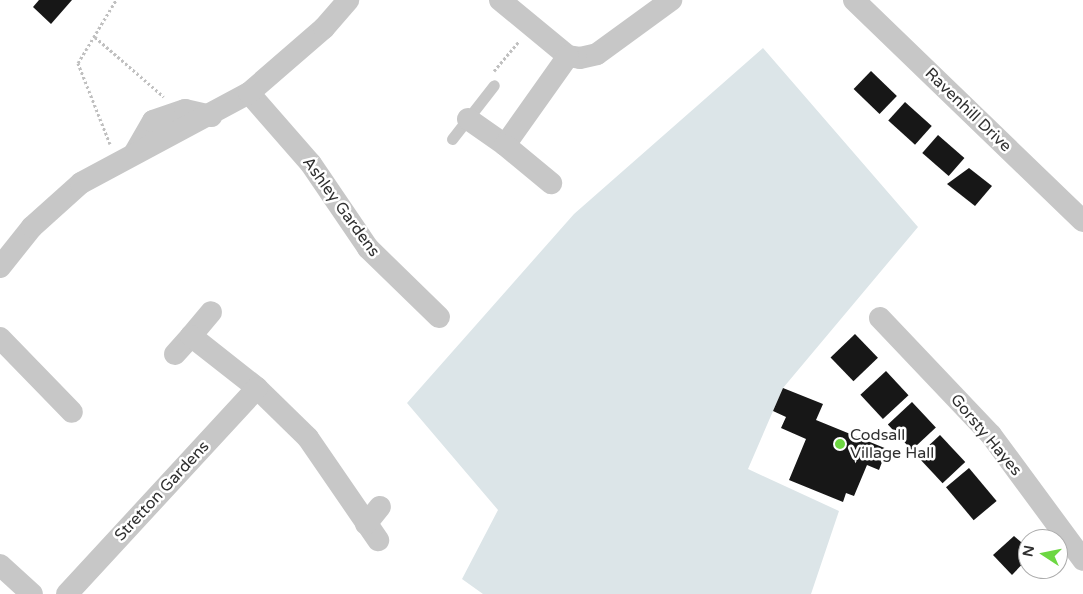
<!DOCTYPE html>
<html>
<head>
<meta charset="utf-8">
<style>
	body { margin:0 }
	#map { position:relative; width:1083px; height:594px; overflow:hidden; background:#fff; font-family:"Varela Round",sans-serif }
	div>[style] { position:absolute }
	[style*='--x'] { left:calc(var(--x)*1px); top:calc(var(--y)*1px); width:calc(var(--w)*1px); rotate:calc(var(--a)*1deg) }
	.green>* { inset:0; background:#dce5e8 }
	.building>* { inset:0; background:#171717; transform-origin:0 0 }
	.path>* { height:3px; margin-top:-1.5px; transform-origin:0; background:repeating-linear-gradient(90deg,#c0c0c0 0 2.5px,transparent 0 5px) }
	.lane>* { height:11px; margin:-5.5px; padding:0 5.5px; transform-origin:5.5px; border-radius:5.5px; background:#c7c7c7 }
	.street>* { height:22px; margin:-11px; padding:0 11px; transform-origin:11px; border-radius:11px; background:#c7c7c7 }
	.dots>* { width:14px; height:14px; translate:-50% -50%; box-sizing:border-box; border:2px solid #fff; border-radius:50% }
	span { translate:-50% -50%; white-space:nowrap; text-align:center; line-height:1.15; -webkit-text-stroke:5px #fff; paint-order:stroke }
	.street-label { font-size:16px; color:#303030 }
	.poi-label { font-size:16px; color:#303030 }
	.left { translate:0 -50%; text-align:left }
	.north { position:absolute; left:1018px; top:529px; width:50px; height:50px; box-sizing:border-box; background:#fff; border:1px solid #acacac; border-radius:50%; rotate:281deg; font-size:14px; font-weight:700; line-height:20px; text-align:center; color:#303030 }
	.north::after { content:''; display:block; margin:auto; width:18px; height:22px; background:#6dd742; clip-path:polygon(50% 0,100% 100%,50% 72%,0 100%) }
</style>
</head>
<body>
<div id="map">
	<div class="green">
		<div style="clip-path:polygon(763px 48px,918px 227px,783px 388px,748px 469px,839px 511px,811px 594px,483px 594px,462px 579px,498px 510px,407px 403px,574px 214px)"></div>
	</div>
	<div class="building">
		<div style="clip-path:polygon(39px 0,72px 0,51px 24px,33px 7px)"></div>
		<div style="left:871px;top:71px;width:36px;height:25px;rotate:44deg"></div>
		<div style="left:905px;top:102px;width:36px;height:25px;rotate:42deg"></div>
		<div style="left:938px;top:135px;width:35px;height:24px;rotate:41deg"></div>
		<div style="clip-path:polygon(969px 168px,992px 186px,975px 206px,947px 184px)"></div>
		<div style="left:855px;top:334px;width:33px;height:34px;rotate:46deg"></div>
		<div style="left:886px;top:371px;width:33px;height:35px;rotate:47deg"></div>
		<div style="clip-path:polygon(783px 388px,823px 404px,816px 420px,887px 449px,879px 470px,867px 465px,854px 496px,846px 493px,843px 502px,789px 480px,806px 439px,781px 428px,786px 417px,773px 411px)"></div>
		<div style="left:912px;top:402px;width:35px;height:33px;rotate:47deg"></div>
		<div style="left:940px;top:435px;width:37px;height:31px;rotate:47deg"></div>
		<div style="left:969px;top:468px;width:43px;height:30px;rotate:50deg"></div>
		<div style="clip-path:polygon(1014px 536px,1028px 548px,1028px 558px,1012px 575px,993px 555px)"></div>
	</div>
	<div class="path">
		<div style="--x:95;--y:37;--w:91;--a:41"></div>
		<div style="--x:494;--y:71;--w:39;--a:-50"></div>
		<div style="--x:110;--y:144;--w:87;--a:-111.6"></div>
		<div style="--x:78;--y:63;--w:74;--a:-58.9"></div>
	</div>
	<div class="lane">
		<div style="--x:452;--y:139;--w:68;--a:-52.1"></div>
	</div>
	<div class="street">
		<div style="--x:500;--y:0;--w:88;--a:39.5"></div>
		<div style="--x:568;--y:56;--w:12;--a:9"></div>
		<div style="--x:580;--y:58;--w:17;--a:-13"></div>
		<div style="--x:597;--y:54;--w:92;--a:-36.1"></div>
		<div style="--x:854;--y:0;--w:318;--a:44"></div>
		<div style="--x:249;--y:93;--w:94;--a:48.9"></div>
		<div style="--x:311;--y:164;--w:102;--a:55.8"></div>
		<div style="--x:368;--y:248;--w:99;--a:44.2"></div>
		<div style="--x:468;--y:119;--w:45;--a:35.1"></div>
		<div style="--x:505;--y:145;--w:109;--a:-54.7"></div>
		<div style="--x:505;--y:145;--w:60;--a:39.6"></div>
		<div style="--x:134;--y:154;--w:38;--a:-60"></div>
		<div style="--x:153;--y:121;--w:34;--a:-19"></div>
		<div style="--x:185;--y:110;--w:27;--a:13"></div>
		<div style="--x:0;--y:267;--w:51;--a:-51.3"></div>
		<div style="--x:32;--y:227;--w:66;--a:-41.9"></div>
		<div style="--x:81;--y:183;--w:191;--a:-28.2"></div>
		<div style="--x:249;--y:93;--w:99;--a:-40.9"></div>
		<div style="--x:324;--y:28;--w:37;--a:-49"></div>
		<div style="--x:880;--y:318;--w:161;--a:46.5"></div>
		<div style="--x:991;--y:435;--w:155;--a:53.6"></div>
		<div style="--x:191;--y:336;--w:31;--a:-50"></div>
		<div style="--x:0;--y:338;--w:103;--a:45.8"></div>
		<div style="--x:175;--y:354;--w:24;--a:-48"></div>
		<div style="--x:191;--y:336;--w:84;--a:38.2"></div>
		<div style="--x:257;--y:388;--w:71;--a:44.4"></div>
		<div style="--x:308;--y:438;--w:124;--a:55.5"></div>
		<div style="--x:366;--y:524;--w:22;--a:-51"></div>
		<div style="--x:0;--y:565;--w:43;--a:42.2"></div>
		<div style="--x:67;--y:594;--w:280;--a:-47.3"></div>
	</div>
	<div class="dots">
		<div style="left:840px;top:444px;background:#6dd742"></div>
	</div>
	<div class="street-label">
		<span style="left:968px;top:110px;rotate:44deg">Ravenhill Drive</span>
		<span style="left:341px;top:207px;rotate:54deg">Ashley Gardens</span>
		<span style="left:986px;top:435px;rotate:50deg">Gorsty Hayes</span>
		<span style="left:162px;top:491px;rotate:-47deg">Stretton Gardens</span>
	</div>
	<div class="poi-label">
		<span class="left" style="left:850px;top:444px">Codsall<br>Village Hall</span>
	</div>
	<div class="north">N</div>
</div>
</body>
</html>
